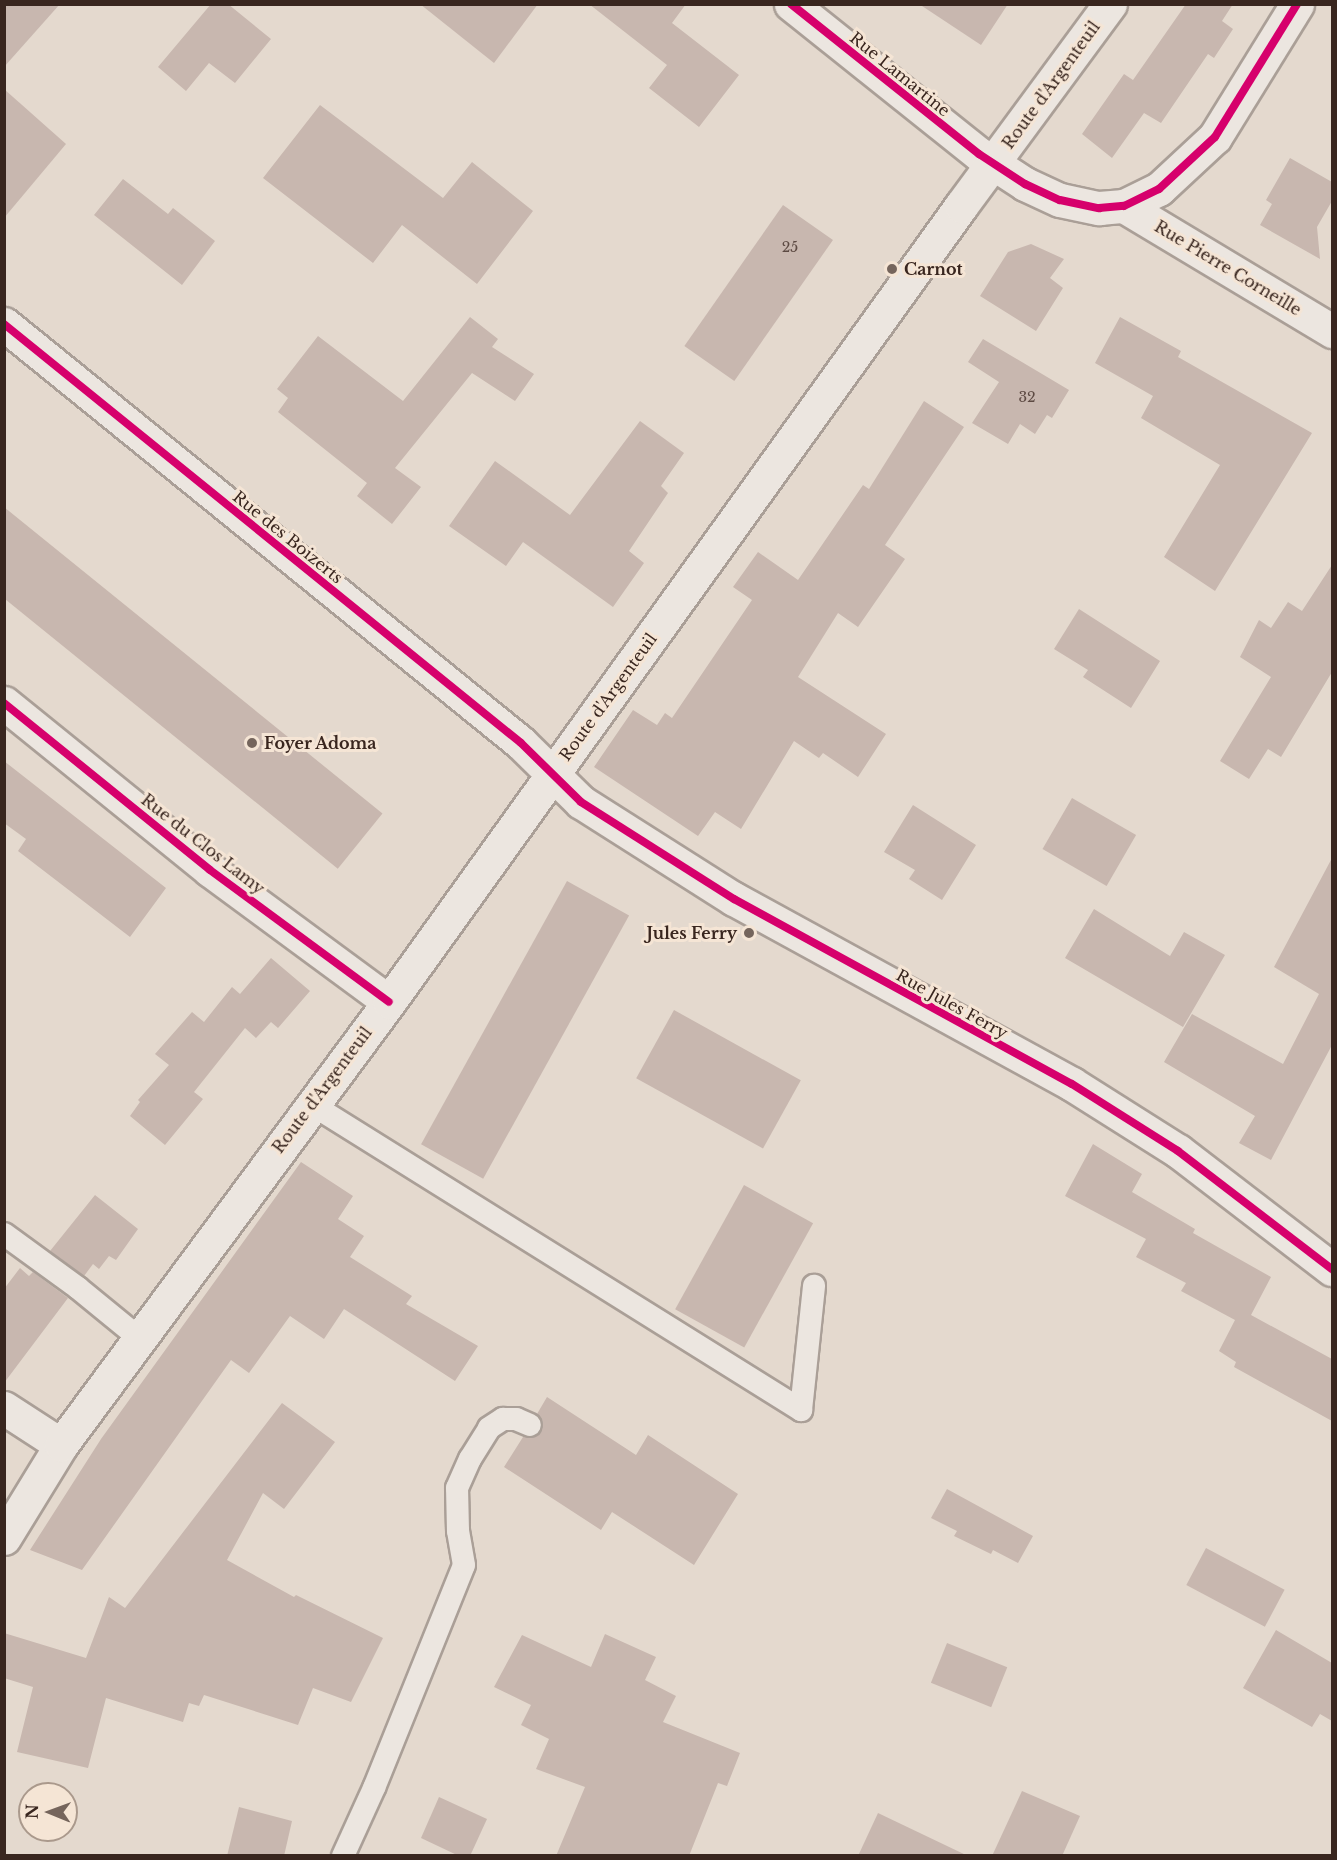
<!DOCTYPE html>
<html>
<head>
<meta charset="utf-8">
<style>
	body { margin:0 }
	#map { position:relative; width:1337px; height:1860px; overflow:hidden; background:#e4d9ce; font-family:"Libre Baskerville",serif }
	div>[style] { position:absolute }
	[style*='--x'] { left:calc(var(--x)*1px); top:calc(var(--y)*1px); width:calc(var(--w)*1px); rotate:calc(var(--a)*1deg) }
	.building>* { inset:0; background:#c8b7af; transform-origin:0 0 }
	.roads { filter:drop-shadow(2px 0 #aa9f97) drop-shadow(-2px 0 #aa9f97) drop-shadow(0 2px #aa9f97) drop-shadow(0 -2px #aa9f97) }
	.lane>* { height:22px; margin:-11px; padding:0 11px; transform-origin:11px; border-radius:11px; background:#ece6e0 }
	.street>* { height:33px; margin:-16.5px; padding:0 16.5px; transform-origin:16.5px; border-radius:16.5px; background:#ece6e0 }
	.secondary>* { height:33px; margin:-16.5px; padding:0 16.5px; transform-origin:16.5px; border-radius:16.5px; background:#ece6e0 }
	.cycleway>* { height:8px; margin:-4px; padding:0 4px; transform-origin:4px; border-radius:4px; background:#d6006c }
	.dots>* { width:16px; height:16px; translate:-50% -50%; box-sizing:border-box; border:3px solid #f5e5d5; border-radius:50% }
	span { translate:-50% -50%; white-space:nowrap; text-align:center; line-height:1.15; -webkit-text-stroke:6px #f5e5d5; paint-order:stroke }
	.number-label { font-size:14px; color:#5d4a43 }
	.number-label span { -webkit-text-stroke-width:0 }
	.street-label { font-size:16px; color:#39261f }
	.poi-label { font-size:16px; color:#39261f; font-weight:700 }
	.left { translate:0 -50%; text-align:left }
	.right { translate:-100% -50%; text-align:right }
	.frame { position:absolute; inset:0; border:6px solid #39261f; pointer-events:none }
	.north { position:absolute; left:18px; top:1782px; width:60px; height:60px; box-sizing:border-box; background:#f5e5d5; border:2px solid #aa998c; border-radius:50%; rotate:271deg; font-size:16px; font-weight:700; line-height:24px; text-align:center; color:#39261f }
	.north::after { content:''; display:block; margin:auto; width:21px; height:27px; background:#75655c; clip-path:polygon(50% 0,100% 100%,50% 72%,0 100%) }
</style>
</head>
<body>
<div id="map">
	<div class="building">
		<div style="clip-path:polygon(4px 4px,60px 4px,4px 67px)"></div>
		<div style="clip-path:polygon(211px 4px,228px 4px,271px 39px,235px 83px,209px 63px,186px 91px,158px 67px)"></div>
		<div style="clip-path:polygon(420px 4px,538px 4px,494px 63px)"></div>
		<div style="clip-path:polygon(589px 4px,686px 4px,672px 23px,739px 75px,699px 127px,649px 88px,667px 65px)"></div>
		<div style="clip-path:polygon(919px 4px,1008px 4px,981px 45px)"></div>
		<div style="clip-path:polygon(1186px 4px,1233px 4px,1222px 21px,1233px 29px,1214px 58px,1208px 54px,1161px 123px,1144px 113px,1112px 158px,1082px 134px,1124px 74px,1133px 80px)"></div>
		<div style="clip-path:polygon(4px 89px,66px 144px,4px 218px)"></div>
		<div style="clip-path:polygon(320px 105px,443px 198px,472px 162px,533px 211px,477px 284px,402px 225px,373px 263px,263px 178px)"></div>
		<div style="clip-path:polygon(1290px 158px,1332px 182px,1332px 201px,1317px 227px,1320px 259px,1260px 225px,1272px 204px,1266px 200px)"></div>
		<div style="clip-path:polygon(123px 179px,168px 214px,173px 208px,215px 241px,182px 285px,94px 215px)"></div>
		<div style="left:783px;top:205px;width:61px;height:172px;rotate:35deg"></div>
		<div style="clip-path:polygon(1031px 244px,1064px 259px,1050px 278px,1063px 288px,1036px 331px,980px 296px,1008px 252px)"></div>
		<div style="clip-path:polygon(470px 317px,498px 339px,492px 347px,534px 374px,515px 401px,472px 373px,395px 468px,421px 487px,392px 524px,357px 496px,367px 483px,278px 412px,288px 398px,277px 389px,318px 336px,403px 401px)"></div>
		<div style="clip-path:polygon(1120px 317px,1181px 351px,1178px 357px,1312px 433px,1215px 591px,1164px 557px,1220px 465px,1141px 418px,1153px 396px,1095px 363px)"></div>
		<div style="clip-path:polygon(983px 339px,1069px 390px,1052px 418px,1047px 415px,1035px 434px,1020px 424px,1008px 444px,972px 423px,999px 382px,968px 362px)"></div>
		<div style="clip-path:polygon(924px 401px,964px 427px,885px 545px,905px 559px,858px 627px,838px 613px,798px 677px,886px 734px,858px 777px,823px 753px,819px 758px,794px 741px,741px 829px,715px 812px,698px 836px,594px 767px,633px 710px,657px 725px,665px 713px,672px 718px,752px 600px,733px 587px,758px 552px,798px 580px,863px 485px,869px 489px)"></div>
		<div style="clip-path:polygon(640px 421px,684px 453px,661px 486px,668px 493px,629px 551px,644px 563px,613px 607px,523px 542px,506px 566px,449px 526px,495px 461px,570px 515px)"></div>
		<div style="left:4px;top:507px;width:487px;height:71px;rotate:39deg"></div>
		<div style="clip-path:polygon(1332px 565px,1332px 672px,1281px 757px,1268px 749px,1249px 779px,1220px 761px,1271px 677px,1240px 657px,1259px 620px,1271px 628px,1288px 602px,1302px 611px)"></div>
		<div style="clip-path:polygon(1079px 609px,1160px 661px,1131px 708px,1083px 677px,1088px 670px,1054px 649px)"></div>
		<div style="clip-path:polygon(4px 761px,166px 888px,130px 937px,18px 851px,26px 839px,4px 823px)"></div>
		<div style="left:1072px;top:798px;width:74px;height:59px;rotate:30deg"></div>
		<div style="clip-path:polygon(913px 805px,976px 845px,942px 900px,909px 879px,915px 870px,884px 852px)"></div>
		<div style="clip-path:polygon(1332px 858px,1332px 1045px,1271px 1160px,1239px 1143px,1255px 1116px,1164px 1062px,1192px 1014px,1283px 1064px,1319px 994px,1274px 967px)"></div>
		<div style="left:567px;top:881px;width:71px;height:301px;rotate:29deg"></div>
		<div style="clip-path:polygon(1094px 909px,1170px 956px,1184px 932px,1225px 955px,1183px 1027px,1065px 958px)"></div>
		<div style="clip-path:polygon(271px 958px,310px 991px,278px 1028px,271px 1022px,256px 1038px,245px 1028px,194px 1092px,203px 1099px,165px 1145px,130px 1116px,140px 1102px,138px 1100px,169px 1065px,155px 1054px,192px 1012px,204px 1022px,232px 987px,240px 994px)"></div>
		<div style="left:674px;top:1010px;width:145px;height:78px;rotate:29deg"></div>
		<div style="clip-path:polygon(1093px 1144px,1142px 1174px,1132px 1192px,1195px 1229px,1193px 1233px,1271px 1277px,1251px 1315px,1332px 1359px,1332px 1421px,1234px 1367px,1236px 1362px,1219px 1351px,1235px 1320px,1181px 1291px,1186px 1283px,1136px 1257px,1146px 1239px,1065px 1196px)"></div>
		<div style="clip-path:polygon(301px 1162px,353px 1196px,338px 1219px,364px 1236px,350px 1257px,412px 1296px,406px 1304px,478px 1346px,455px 1381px,344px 1309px,324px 1339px,290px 1316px,249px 1373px,231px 1360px,82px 1570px,30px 1550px,101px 1439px)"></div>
		<div style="left:744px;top:1185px;width:79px;height:142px;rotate:29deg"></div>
		<div style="clip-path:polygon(95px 1195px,138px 1229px,116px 1260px,109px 1256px,99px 1269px,93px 1264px,84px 1276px,50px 1251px)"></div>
		<div style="clip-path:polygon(20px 1268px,29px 1276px,33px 1272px,68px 1298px,4px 1383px,4px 1289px)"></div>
		<div style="clip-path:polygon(547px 1397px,636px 1455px,648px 1435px,738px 1494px,694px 1565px,612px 1512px,601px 1530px,504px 1467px,523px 1437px,532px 1438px,542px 1431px,543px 1423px,537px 1414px)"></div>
		<div style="clip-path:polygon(282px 1403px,335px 1442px,284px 1509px,263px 1493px,227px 1560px,294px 1597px,296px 1595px,383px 1638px,351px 1702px,313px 1688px,298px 1725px,204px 1695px,199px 1706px,189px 1703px,183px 1722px,106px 1698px,88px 1768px,17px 1752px,33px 1687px,4px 1678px,4px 1633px,86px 1658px,109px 1597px,125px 1608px)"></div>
		<div style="clip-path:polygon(947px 1489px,1033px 1536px,1018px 1563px,993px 1550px,991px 1554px,954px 1536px,957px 1531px,931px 1518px)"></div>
		<div style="left:1206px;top:1548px;width:89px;height:42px;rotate:28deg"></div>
		<div style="clip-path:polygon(1276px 1630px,1332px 1663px,1332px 1721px,1320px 1714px,1312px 1727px,1243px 1688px)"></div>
		<div style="clip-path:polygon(605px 1634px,656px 1657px,645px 1680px,676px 1696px,663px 1722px,740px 1753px,727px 1786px,718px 1783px,689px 1856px,556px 1856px,585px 1787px,536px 1769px,549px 1739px,521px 1725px,531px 1705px,494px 1687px,522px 1635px,591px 1667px)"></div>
		<div style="left:947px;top:1643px;width:65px;height:43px;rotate:22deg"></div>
		<div style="clip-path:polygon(1022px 1791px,1080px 1816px,1062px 1856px,992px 1856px)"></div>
		<div style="clip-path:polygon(439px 1797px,487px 1819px,470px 1856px,459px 1856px,421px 1838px)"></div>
		<div style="clip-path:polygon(239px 1807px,292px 1821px,284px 1856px,227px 1856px)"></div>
		<div style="clip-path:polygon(878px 1813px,968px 1856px,858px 1856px)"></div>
	</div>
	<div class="roads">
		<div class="lane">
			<div style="--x:311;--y:1104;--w:578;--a:31.98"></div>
			<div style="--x:801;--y:1410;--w:125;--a:-84"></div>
			<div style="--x:4;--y:1234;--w:92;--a:36.1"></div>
			<div style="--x:78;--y:1288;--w:79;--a:39.3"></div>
			<div style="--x:343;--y:1856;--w:75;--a:-65.5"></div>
			<div style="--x:374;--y:1788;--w:240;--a:-68"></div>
			<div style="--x:464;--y:1565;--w:35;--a:-100"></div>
			<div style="--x:458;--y:1531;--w:43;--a:-91.3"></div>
			<div style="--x:457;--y:1488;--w:32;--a:-66"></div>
			<div style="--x:470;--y:1459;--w:36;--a:-58"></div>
			<div style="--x:489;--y:1428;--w:17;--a:-33"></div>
			<div style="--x:503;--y:1419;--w:13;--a:0"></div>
			<div style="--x:516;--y:1419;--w:15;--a:23"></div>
		</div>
		<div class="street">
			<div style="--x:791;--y:4;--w:241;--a:38.6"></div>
			<div style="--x:979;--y:154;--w:55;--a:33.1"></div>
			<div style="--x:1025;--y:184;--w:38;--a:25"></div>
			<div style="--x:1060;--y:200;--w:40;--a:12"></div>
			<div style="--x:1099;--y:208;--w:25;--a:-5"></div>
			<div style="--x:1124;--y:206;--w:39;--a:-26"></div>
			<div style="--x:1159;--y:189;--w:76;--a:-42.9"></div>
			<div style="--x:1215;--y:137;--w:156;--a:-58.3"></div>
			<div style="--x:1124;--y:206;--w:243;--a:31"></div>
			<div style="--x:4;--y:703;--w:265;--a:39"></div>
			<div style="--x:210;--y:870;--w:222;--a:36.4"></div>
			<div style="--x:4;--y:1408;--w:68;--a:33"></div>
		</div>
		<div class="secondary">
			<div style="--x:4;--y:324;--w:665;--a:39.02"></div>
			<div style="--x:521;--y:743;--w:84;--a:44.5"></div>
			<div style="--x:581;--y:802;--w:181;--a:32.4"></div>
			<div style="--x:734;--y:899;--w:385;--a:28.7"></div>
			<div style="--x:1072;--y:1084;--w:125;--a:32.3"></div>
			<div style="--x:1178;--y:1151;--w:194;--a:37.5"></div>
			<div style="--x:4;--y:1538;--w:109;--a:-58.5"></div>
			<div style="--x:61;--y:1445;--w:551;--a:-53.48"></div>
			<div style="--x:389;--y:1002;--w:980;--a:-54.3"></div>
			<div style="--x:961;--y:206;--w:251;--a:-53.6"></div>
		</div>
	</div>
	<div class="cycleway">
		<div style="--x:791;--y:4;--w:241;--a:38.6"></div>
		<div style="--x:979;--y:154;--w:55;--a:33.1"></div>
		<div style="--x:1025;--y:184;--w:38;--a:25"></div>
		<div style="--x:1060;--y:200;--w:40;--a:12"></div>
		<div style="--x:1099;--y:208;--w:25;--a:-5"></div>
		<div style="--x:1124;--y:206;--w:39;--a:-26"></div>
		<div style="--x:1159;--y:189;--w:76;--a:-42.9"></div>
		<div style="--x:1215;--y:137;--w:156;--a:-58.3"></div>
		<div style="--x:4;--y:324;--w:665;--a:39.02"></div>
		<div style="--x:521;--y:743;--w:84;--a:44.5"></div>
		<div style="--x:581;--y:802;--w:181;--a:32.4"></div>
		<div style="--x:734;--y:899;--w:385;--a:28.7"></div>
		<div style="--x:1072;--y:1084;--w:125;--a:32.3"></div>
		<div style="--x:1178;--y:1151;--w:194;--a:37.5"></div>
		<div style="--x:4;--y:703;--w:265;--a:39"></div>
		<div style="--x:210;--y:870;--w:222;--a:36.4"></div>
	</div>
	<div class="dots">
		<div style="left:892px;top:269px;background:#75655c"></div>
		<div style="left:252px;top:743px;background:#75655c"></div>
		<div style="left:749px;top:933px;background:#75655c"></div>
	</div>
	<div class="number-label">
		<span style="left:790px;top:247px">25</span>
		<span style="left:1027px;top:397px">32</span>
	</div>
	<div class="street-label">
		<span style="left:900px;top:74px;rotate:39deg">Rue Lamartine</span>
		<span style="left:1051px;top:85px;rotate:-54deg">Route d'Argenteuil</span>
		<span style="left:1228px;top:268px;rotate:31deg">Rue Pierre Corneille</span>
		<span style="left:288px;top:537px;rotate:39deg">Rue des Boizerts</span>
		<span style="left:608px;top:697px;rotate:-54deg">Route d'Argenteuil</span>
		<span style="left:203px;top:844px;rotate:38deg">Rue du Clos Lamy</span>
		<span style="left:952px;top:1004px;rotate:29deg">Rue Jules Ferry</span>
		<span style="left:322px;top:1090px;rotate:-53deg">Route d'Argenteuil</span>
	</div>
	<div class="poi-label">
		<span class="left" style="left:904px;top:269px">Carnot</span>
		<span class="left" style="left:264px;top:743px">Foyer Adoma</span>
		<span class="right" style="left:737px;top:933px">Jules Ferry</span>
	</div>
	<div class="frame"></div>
	<div class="north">N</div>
</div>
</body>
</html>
